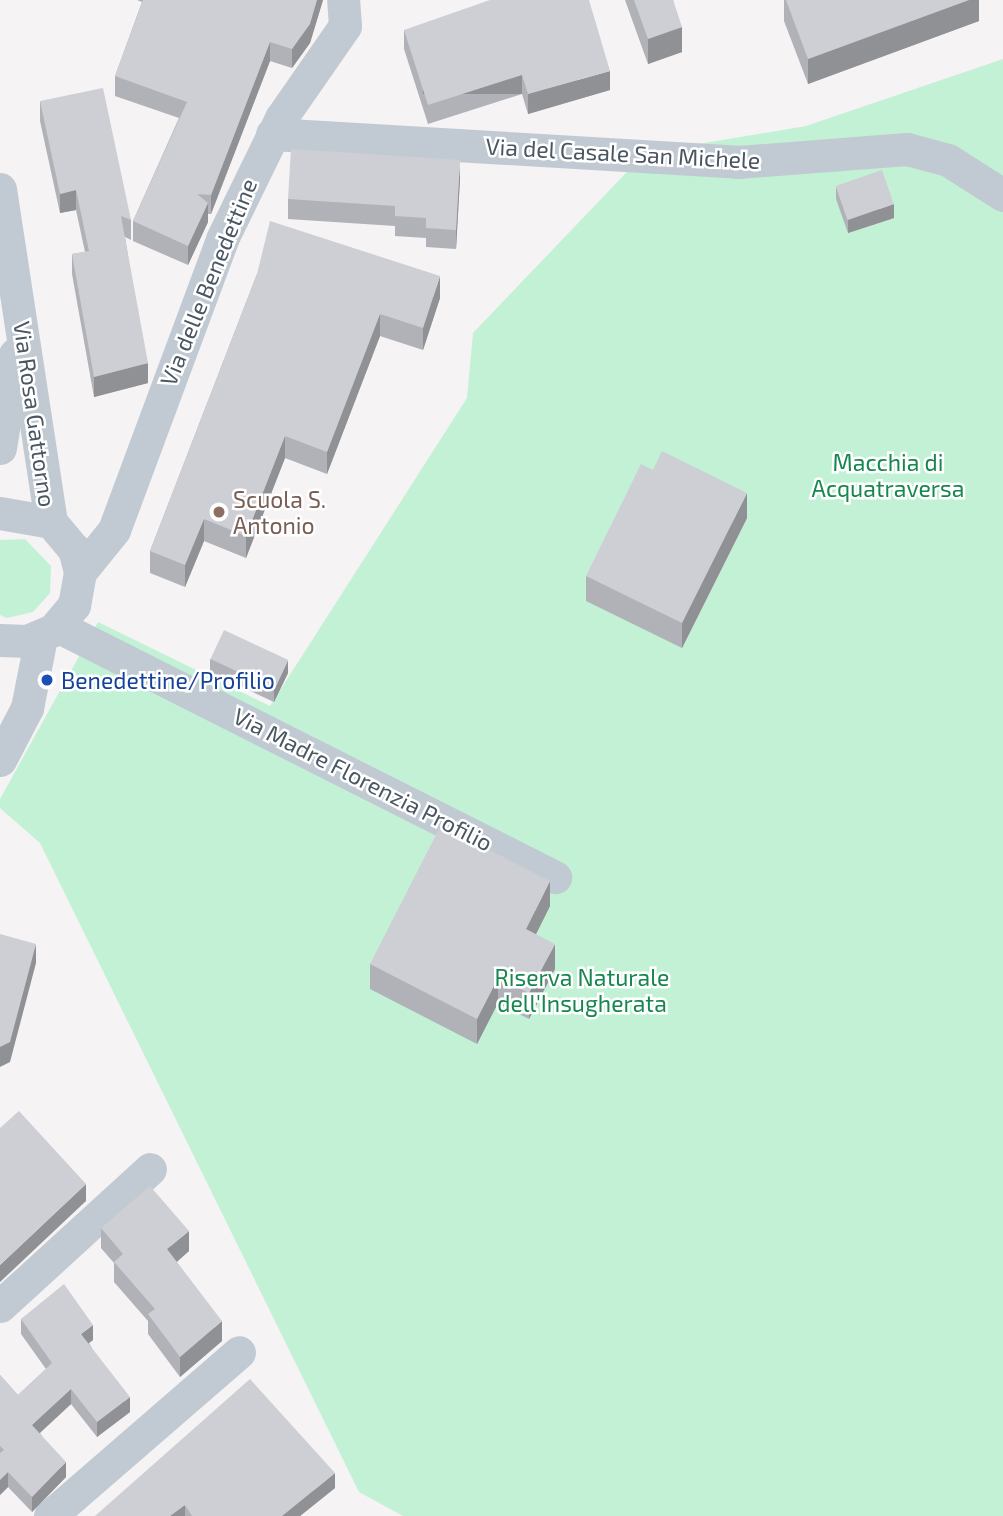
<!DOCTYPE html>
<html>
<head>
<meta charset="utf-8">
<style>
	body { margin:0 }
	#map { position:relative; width:1003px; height:1516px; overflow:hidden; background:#f5f3f3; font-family:"Exo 2",sans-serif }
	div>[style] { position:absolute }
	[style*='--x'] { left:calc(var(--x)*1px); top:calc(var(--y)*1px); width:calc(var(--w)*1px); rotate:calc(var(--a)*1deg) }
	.green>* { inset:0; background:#c3f1d5 }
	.minor>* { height:33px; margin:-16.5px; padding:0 16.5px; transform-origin:16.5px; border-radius:16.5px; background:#c1cad2 }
	.wall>* { inset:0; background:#b0b2b7 }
	.shaded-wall>* { inset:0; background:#909195; transform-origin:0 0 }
	.building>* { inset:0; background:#cdcfd5; transform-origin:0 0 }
	.dots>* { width:19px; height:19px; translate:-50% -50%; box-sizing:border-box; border:4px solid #fff; border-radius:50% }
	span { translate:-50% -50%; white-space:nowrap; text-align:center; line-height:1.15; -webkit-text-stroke:5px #fff; paint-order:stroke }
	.street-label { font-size:23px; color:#4a5661 }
	.park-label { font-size:23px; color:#17864f }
	.education-label { font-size:23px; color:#785e54 }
	.left { translate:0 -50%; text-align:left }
	.transit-label { font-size:23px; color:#164399 }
</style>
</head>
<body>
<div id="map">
	<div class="green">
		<div style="clip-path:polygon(1003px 59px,1003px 1516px,403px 1516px,359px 1492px,40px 843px,0 808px,0 799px,98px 622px,270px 706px,467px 398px,473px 333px,645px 153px,806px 126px)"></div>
		<div style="clip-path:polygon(25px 539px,51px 566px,50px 593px,33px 612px,7px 618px,0 615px,0 540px)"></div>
	</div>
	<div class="minor">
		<div style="--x:272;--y:134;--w:467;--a:3.4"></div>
		<div style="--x:738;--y:162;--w:169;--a:-4.4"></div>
		<div style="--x:907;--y:149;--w:42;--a:15"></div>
		<div style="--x:948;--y:160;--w:65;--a:32.5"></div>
		<div style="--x:0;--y:189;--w:337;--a:81.3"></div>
		<div style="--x:0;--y:448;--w:95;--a:-80.9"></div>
		<div style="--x:0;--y:513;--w:52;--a:10"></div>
		<div style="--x:51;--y:522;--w:35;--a:50"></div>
		<div style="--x:74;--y:549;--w:24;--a:75"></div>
		<div style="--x:80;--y:572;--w:34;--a:100"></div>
		<div style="--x:74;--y:605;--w:33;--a:130"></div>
		<div style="--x:53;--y:630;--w:28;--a:157"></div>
		<div style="--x:27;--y:641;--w:27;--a:-178"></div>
		<div style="--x:80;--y:572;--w:54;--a:-51"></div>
		<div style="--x:114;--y:530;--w:310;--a:-69.6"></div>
		<div style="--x:222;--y:239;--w:135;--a:-64"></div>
		<div style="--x:281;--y:118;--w:112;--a:-55.2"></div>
		<div style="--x:345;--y:26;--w:26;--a:-94"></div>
		<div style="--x:57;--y:626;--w:558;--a:26.75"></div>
		<div style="--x:0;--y:760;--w:59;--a:-62.6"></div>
		<div style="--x:27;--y:708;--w:72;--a:-78.8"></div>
		<div style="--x:0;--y:1306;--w:203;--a:-42.4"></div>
		<div style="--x:50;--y:1516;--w:250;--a:-40.9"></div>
	</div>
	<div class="wall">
		<div style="clip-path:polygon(137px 0,323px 0,310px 43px,292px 68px,270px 61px,211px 214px,208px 214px,208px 222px,188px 265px,133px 241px,133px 221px,179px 118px,115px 96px,115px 76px,142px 2px)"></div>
		<div style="clip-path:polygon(625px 0,673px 0,682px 52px,648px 64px)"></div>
		<div style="clip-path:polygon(784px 0,979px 0,979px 21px,808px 84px,784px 21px)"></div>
		<div style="clip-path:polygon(404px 30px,610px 90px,528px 114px,522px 94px,428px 124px,404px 49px)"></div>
		<div style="clip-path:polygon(40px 101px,131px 220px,131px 240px,125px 237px,148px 383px,94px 397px,72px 274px,72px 254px,85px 252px,76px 210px,60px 213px,40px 121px)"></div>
		<div style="clip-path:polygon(460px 179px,456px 249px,426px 247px,426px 238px,395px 236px,395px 226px,288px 219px,288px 199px)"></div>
		<div style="clip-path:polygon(836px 186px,894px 218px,848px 233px,836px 199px)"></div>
		<div style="clip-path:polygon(257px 274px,440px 298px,423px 350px,380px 336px,327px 474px,285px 458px,246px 558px,204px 541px,185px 587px,150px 573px,150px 551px)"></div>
		<div style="clip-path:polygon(747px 518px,682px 648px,586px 601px,586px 576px)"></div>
		<div style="clip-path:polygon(210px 659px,288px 673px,274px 702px,210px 672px)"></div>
		<div style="clip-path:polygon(550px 906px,536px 934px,555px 969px,529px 1019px,498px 1003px,477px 1044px,370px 989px,370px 964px)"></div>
		<div style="clip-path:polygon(101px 1228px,189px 1251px,177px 1262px,222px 1341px,180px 1377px,148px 1334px,148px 1321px,114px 1282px,114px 1263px,101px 1248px)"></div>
		<div style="clip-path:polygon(21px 1319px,93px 1340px,89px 1343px,130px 1412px,97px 1437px,71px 1404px,40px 1433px,66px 1477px,32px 1512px,8px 1487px,0 1495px,0 1375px,18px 1395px,46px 1369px,21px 1334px)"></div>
		<div style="clip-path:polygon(335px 1488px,300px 1516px,95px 1516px)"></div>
	</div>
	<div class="shaded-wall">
		<div style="clip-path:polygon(317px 0,323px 0,310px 43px,292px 68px,292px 49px)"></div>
		<div style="clip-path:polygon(969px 0,979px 0,979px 21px,808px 84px,808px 59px)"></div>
		<div style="clip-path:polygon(682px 27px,682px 52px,648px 64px,648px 39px)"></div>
		<div style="clip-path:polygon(270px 42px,270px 61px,211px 214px,211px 195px)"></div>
		<div style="clip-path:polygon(610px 71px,610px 90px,528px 114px,528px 94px)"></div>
		<div style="left:522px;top:75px;width:19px;height:99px;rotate:90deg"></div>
		<div style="clip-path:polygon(460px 160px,460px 179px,456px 249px,456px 230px)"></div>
		<div style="clip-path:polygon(76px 190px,76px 210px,60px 213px,60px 194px)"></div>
		<div style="clip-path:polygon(208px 203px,208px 222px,188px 265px,188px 246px)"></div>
		<div style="clip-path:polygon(894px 204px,894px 218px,848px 233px,848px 220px)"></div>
		<div style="clip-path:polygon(440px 276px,440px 298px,423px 350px,423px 328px)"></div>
		<div style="clip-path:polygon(380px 314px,380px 336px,327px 474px,327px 452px)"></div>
		<div style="clip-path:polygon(148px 363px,148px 383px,94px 397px,94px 377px)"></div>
		<div style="clip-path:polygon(285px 436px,285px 458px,246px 558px,246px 536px)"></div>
		<div style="clip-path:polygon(747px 493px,747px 518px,682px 648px,682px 623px)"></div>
		<div style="clip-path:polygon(204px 519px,204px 541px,185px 587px,185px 565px)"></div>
		<div style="clip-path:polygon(288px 660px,288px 673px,274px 702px,274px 689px)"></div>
		<div style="clip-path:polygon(550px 881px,550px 906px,526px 954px,526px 929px)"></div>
		<div style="clip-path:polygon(36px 944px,36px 963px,10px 1062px,0 1067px,0 1047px)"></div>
		<div style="clip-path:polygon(555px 944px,555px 969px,529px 1019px,529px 993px)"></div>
		<div style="clip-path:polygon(498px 978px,498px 1003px,477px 1044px,477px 1019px)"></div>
		<div style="clip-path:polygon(86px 1184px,86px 1201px,0 1282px,0 1265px)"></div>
		<div style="clip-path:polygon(189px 1231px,189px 1251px,167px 1270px,167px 1249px)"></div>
		<div style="clip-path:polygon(222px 1321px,222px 1341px,180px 1377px,180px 1357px)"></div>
		<div style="clip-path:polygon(93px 1325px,93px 1340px,81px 1349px,81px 1334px)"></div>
		<div style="clip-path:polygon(71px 1389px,71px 1404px,32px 1440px,32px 1425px)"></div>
		<div style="clip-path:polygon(130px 1397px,130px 1412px,97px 1437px,97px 1422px)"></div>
		<div style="clip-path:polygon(66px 1462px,66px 1477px,32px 1512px,32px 1497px)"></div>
		<div style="clip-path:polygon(8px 1472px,8px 1487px,0 1495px,0 1480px)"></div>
		<div style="clip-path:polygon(335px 1473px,335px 1488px,300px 1516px,282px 1516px)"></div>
		<div style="clip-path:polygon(185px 1505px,185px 1516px,170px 1516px)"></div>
	</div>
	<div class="building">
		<div style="clip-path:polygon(143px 0,317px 0,310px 24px,292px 49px,270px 42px,211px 195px,197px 194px,208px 203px,188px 246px,133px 221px,187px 102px,115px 76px)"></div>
		<div style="clip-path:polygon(490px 0,589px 0,610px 71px,528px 94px,522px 75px,428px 105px,404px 30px)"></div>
		<div style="clip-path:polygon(634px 0,673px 0,682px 27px,648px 39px)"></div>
		<div style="clip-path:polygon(786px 0,969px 0,808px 59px)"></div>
		<div style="clip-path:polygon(103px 88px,131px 220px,121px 216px,148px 363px,94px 377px,72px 254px,89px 251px,76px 190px,60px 194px,40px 101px)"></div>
		<div style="clip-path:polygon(291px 149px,460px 160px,456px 230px,426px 228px,426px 218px,395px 216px,395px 206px,288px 199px)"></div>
		<div style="left:882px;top:170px;width:36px;height:49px;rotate:71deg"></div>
		<div style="clip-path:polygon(270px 221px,440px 276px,423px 328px,380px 314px,327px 452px,285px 436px,246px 536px,204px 519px,185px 565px,150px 551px,257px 274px)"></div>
		<div style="clip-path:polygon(662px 451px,747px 493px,682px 623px,586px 576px,641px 464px,653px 470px)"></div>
		<div style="left:224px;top:630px;width:71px;height:32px;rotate:25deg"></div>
		<div style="clip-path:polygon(441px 825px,550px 881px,526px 929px,555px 944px,529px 993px,498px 978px,477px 1019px,370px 964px)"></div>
		<div style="clip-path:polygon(0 934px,36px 944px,10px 1042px,0 1047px)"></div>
		<div style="clip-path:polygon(19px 1111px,86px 1184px,0 1265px,0 1128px)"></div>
		<div style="clip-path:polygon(150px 1186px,189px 1231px,167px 1249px,222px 1321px,180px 1357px,148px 1314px,155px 1309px,114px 1262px,123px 1254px,101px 1228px)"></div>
		<div style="clip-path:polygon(64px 1284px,93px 1325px,81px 1334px,130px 1397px,97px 1422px,71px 1389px,32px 1425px,66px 1462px,32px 1497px,8px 1472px,0 1480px,0 1453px,4px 1450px,0 1446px,0 1375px,18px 1395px,52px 1363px,21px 1319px)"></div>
		<div style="clip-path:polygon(250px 1379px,335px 1473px,282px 1516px,192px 1516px,185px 1505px,170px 1516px,95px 1516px)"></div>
	</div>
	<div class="dots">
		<div style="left:219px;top:512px;background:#8d6e63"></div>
		<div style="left:47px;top:680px;background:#1a4fb4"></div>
	</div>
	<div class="street-label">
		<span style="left:623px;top:153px;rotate:3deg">Via del Casale San Michele</span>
		<span style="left:208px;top:282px;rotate:-68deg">Via delle Benedettine</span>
		<span style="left:35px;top:414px;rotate:82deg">Via Rosa Gattorno</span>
		<span style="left:363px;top:779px;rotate:27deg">Via Madre Florenzia Profilio</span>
	</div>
	<div class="park-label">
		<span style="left:888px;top:475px">Macchia di<br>Acquatraversa</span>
		<span style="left:582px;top:990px">Riserva Naturale<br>dell'Insugherata</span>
	</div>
	<div class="education-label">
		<span class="left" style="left:233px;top:512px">Scuola S.<br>Antonio</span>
	</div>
	<div class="transit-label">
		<span class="left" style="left:61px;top:680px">Benedettine/Profilio</span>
	</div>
</div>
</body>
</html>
